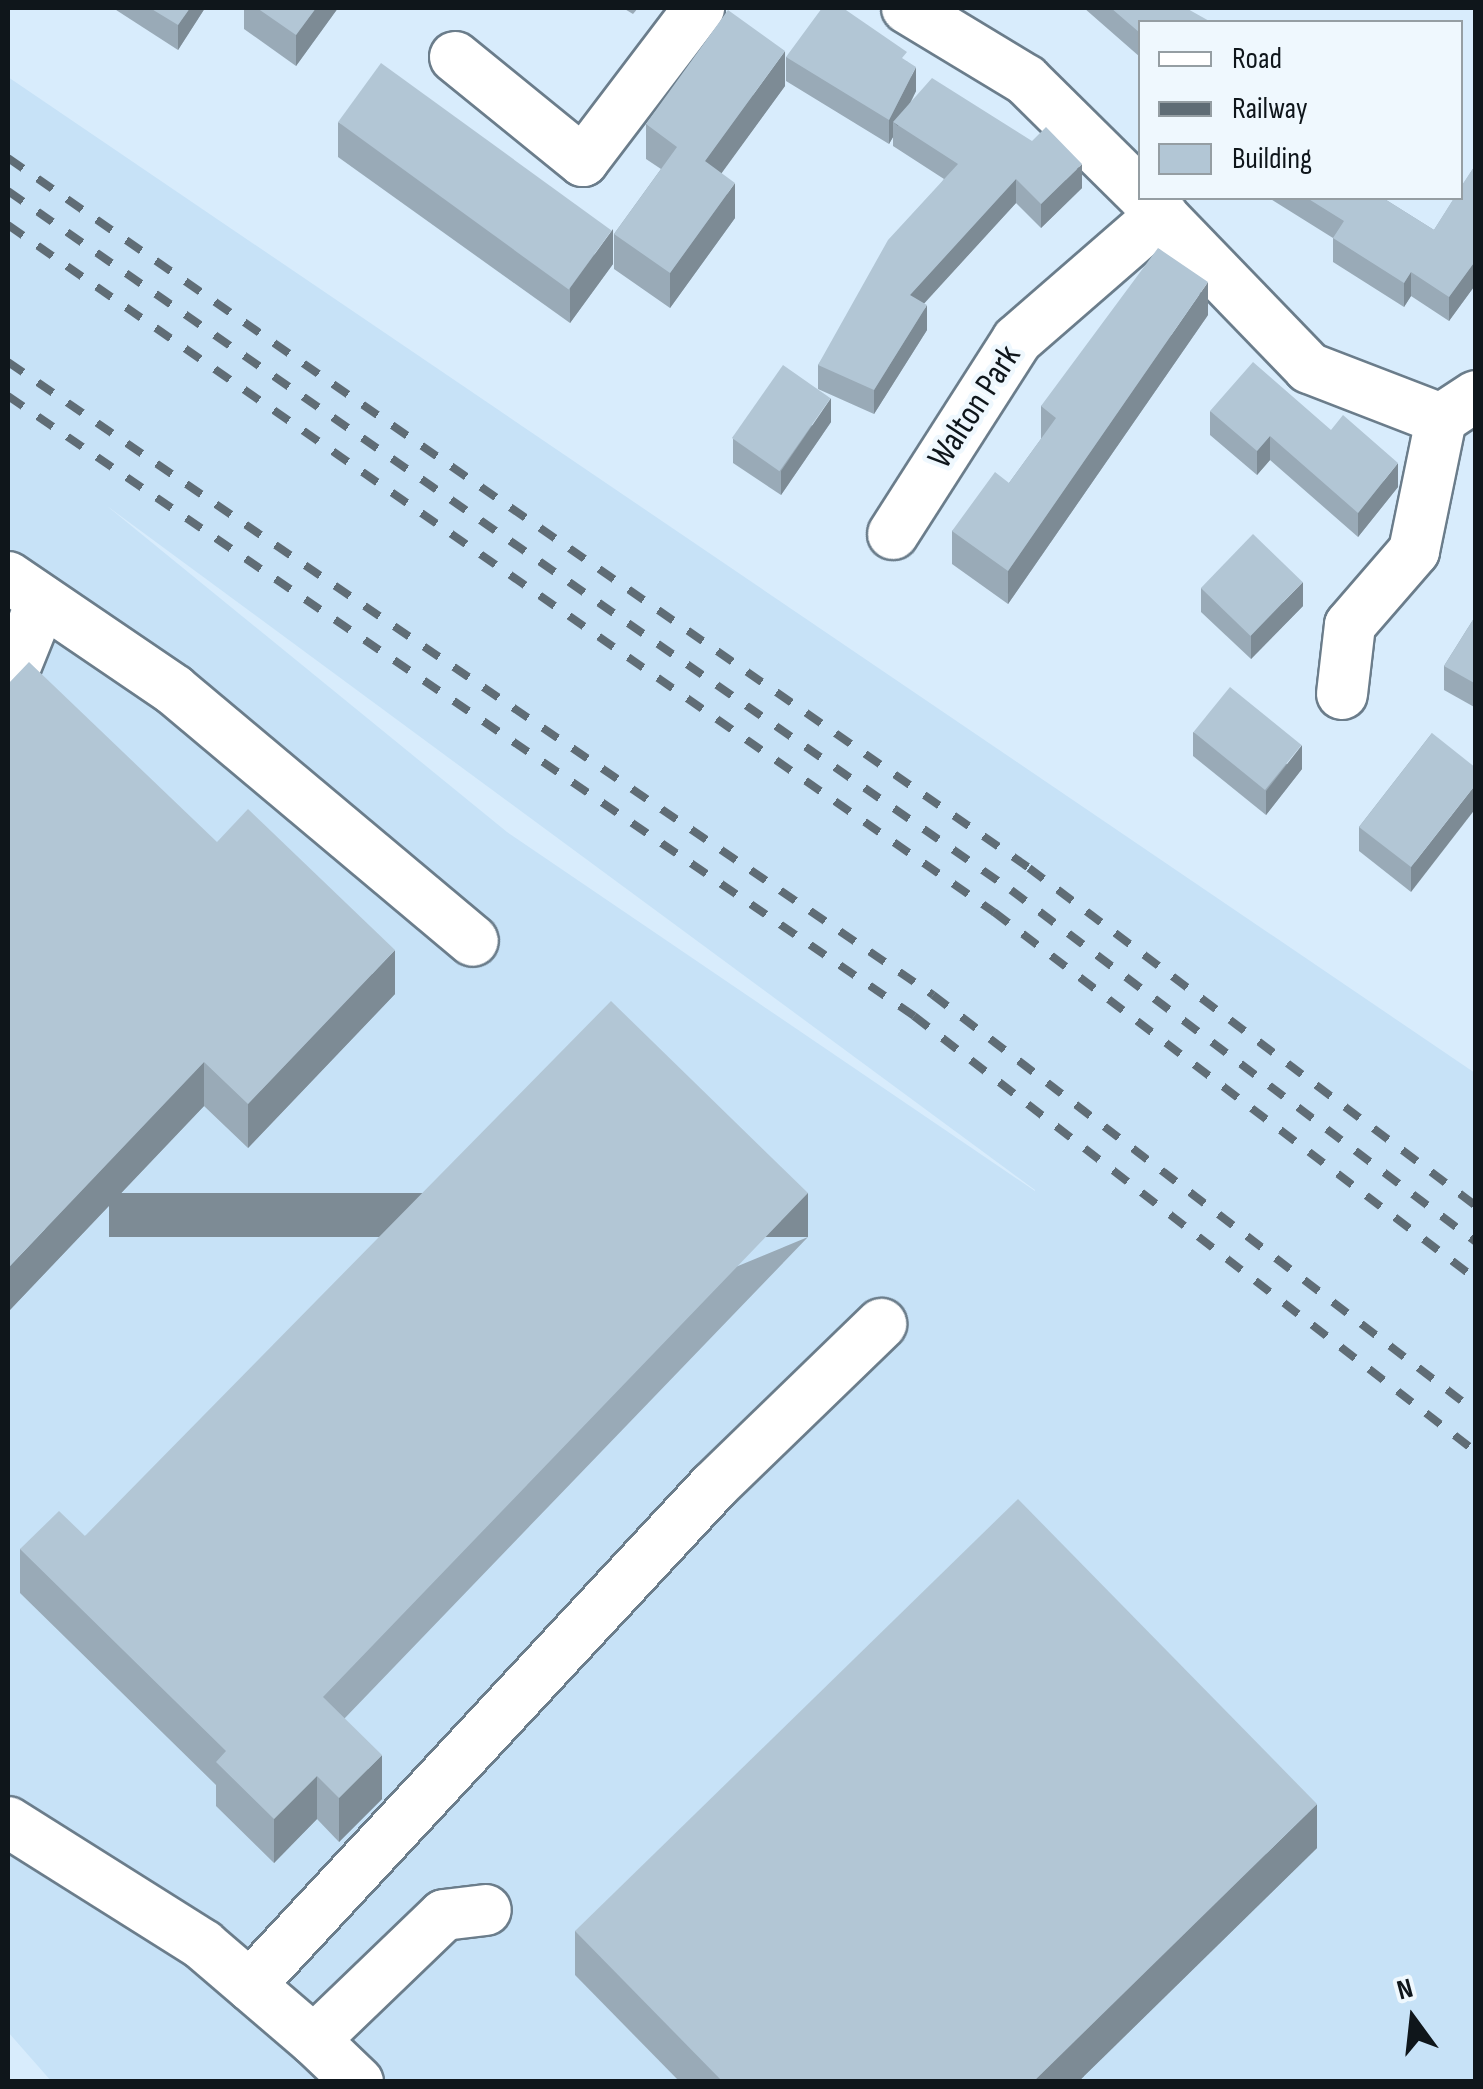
<!DOCTYPE html>
<html>
<head>
<meta charset="utf-8">
<style>
	body { margin:0 }
	#map { position:relative; width:1483px; height:2089px; overflow:hidden; background:#d8ecfc; font-family:"Sofia Sans Condensed",sans-serif }
	div>[style] { position:absolute }
	[style*='--x'] { left:calc(var(--x)*1px); top:calc(var(--y)*1px); width:calc(var(--w)*1px); rotate:calc(var(--a)*1deg) }
	.built>* { inset:0; background:#c7e2f7 }
	.roads { filter:drop-shadow(2px 0 #6b7d8b) drop-shadow(-2px 0 #6b7d8b) drop-shadow(0 2px #6b7d8b) drop-shadow(0 -2px #6b7d8b) }
	.minor>* { height:50px; margin:-25px; padding:0 25px; transform-origin:25px; border-radius:25px; background:#fff }
	.rail>* { height:8px; margin-top:-4px; transform-origin:0; background:repeating-linear-gradient(90deg,#5f6c75 0 18px,transparent 0 36px) }
	.wall>* { inset:0; background:#99aab7 }
	.shaded-wall>* { inset:0; background:#7d8b95; transform-origin:0 0 }
	.building>* { inset:0; background:#b2c6d5; transform-origin:0 0 }
	span { translate:-50% -50%; white-space:nowrap; text-align:center; line-height:1.15; -webkit-text-stroke:9px #eff8fe; paint-order:stroke }
	.street-label { font-size:35px; color:#0f161b }
	.frame { position:absolute; inset:0; border:10px solid #0f161b; pointer-events:none }
	.legend { position:absolute; left:1138px; top:20px; width:325px; height:180px; box-sizing:border-box; background:#eff8fe; border:2px solid #959ea3; margin:0; padding:12px 18px; list-style:none; font-size:30px; color:#0f161b }
	.legend li { display:flex; align-items:center; gap:20px; height:50px }
	.legend b { width:50px; border:2px solid #959ea3 }
	.north { position:absolute; left:1363px; top:1969px; width:100px; height:100px; -webkit-text-stroke:8px #eff8fe; paint-order:stroke; rotate:345deg; font-size:28px; font-weight:700; line-height:40px; text-align:center; color:#0f161b }
	.north::after { content:''; display:block; margin:auto; width:35px; height:45px; background:#0f161b; clip-path:polygon(50% 0,100% 100%,50% 72%,0 100%) }
</style>
</head>
<body>
<div id="map">
	<div class="built">
		<div style="clip-path:polygon(evenodd,8px 77px,1475px 1073px,1475px 2081px,52px 2082px,8px 2032px,8px 77px,107px 506px,1035px 1190px,1035px 1191px,507px 832px,107px 506px)"></div>
	</div>
	<div class="roads">
		<div class="minor">
			<div style="--x:907;--y:8;--w:139;--a:31.2"></div>
			<div style="--x:1026;--y:80;--w:161;--a:44.7"></div>
			<div style="--x:455;--y:57;--w:165;--a:39.1"></div>
			<div style="--x:583;--y:161;--w:192;--a:-52.8"></div>
			<div style="--x:1145;--y:198;--w:236;--a:46"></div>
			<div style="--x:1309;--y:368;--w:142;--a:21.1"></div>
			<div style="--x:1441;--y:419;--w:42;--a:-33.3"></div>
			<div style="--x:893;--y:534;--w:230;--a:-57.4"></div>
			<div style="--x:1017;--y:340;--w:192;--a:-41"></div>
			<div style="--x:8;--y:577;--w:201;--a:34.2"></div>
			<div style="--x:174;--y:690;--w:390;--a:40"></div>
			<div style="--x:8;--y:685;--w:91;--a:-68"></div>
			<div style="--x:1342;--y:694;--w:69;--a:-83.4"></div>
			<div style="--x:1350;--y:625;--w:98;--a:-49.1"></div>
			<div style="--x:1414;--y:551;--w:135;--a:-78.4"></div>
			<div style="--x:8;--y:1822;--w:231;--a:32.2"></div>
			<div style="--x:203;--y:1945;--w:146;--a:40.6"></div>
			<div style="--x:250;--y:1985;--w:681;--a:-47.08"></div>
			<div style="--x:714;--y:1486;--w:233;--a:-44.1"></div>
			<div style="--x:358;--y:2082;--w:61;--a:-136.3"></div>
			<div style="--x:314;--y:2040;--w:180;--a:-43.9"></div>
			<div style="--x:444;--y:1915;--w:42;--a:-6.8"></div>
		</div>
	</div>
	<div class="rail">
		<div style="--x:8;--y:158;--w:1244;--a:34.81"></div>
		<div style="--x:1029;--y:868;--w:560;--a:37.09"></div>
		<div style="--x:8;--y:191;--w:1223;--a:34.87"></div>
		<div style="--x:1011;--y:890;--w:583;--a:37.13"></div>
		<div style="--x:8;--y:225;--w:1202;--a:34.87"></div>
		<div style="--x:994;--y:912;--w:606;--a:37.29"></div>
		<div style="--x:8;--y:362;--w:1121;--a:34.38"></div>
		<div style="--x:933;--y:995;--w:685;--a:37.52"></div>
		<div style="--x:8;--y:396;--w:1098;--a:34.38"></div>
		<div style="--x:914;--y:1016;--w:711;--a:37.8"></div>
	</div>
	<div class="wall">
		<div style="clip-path:polygon(113px 8px,205px 8px,178px 50px)"></div>
		<div style="clip-path:polygon(244px 8px,338px 8px,296px 66px,244px 29px)"></div>
		<div style="clip-path:polygon(623px 8px,638px 8px,633px 14px)"></div>
		<div style="clip-path:polygon(1084px 8px,1186px 8px,1140px 22px,1140px 57px)"></div>
		<div style="clip-path:polygon(786px 57px,907px 61px,916px 91px,911px 102px,1082px 188px,1041px 228px,1016px 203px,924px 303px,927px 330px,874px 414px,818px 389px,818px 365px,944px 179px,893px 146px,893px 137px,889px 144px,786px 81px)"></div>
		<div style="clip-path:polygon(785px 86px,721px 173px,735px 218px,670px 308px,614px 269px,614px 234px,661px 169px,646px 159px,646px 124px)"></div>
		<div style="clip-path:polygon(338px 122px,613px 264px,570px 323px,338px 157px)"></div>
		<div style="clip-path:polygon(1476px 164px,1476px 284px,1449px 321px,1411px 296px,1404px 307px,1333px 262px,1333px 238px,1269px 198px,1383px 198px,1434px 230px)"></div>
		<div style="clip-path:polygon(1208px 315px,1008px 604px,952px 564px,952px 531px,1009px 483px,1041px 439px,1041px 406px)"></div>
		<div style="clip-path:polygon(1210px 411px,1398px 487px,1358px 537px,1270px 460px,1257px 475px,1210px 435px)"></div>
		<div style="clip-path:polygon(831px 422px,781px 495px,733px 463px,733px 439px)"></div>
		<div style="clip-path:polygon(1201px 588px,1303px 606px,1251px 659px,1201px 612px)"></div>
		<div style="clip-path:polygon(1476px 615px,1476px 708px,1444px 690px,1444px 666px)"></div>
		<div style="clip-path:polygon(1193px 732px,1302px 769px,1266px 815px,1193px 756px)"></div>
		<div style="clip-path:polygon(1432px 733px,1411px 892px,1359px 851px,1359px 827px)"></div>
		<div style="clip-path:polygon(217px 842px,395px 994px,248px 1148px,204px 1106px,8px 1312px)"></div>
		<div style="clip-path:polygon(808px 1237px,344px 1719px,382px 1799px,339px 1842px,317px 1819px,274px 1863px,216px 1806px,216px 1785px,20px 1593px,20px 1549px,85px 1536px)"></div>
		<div style="clip-path:polygon(1317px 1848px,1078px 2082px,680px 2082px,575px 1975px,575px 1931px)"></div>
	</div>
	<div class="shaded-wall">
		<div style="clip-path:polygon(190px 8px,205px 8px,178px 50px,178px 25px)"></div>
		<div style="clip-path:polygon(316px 8px,338px 8px,296px 66px,296px 35px)"></div>
		<div style="clip-path:polygon(785px 51px,785px 86px,705px 196px,705px 161px)"></div>
		<div style="clip-path:polygon(916px 67px,916px 91px,898px 126px,893px 122px,893px 137px,889px 144px,889px 120px)"></div>
		<div style="clip-path:polygon(1082px 164px,1082px 188px,1041px 228px,1041px 204px)"></div>
		<div style="clip-path:polygon(1016px 179px,1016px 203px,910px 319px,910px 295px)"></div>
		<div style="clip-path:polygon(735px 183px,735px 218px,670px 308px,670px 273px)"></div>
		<div style="clip-path:polygon(613px 229px,613px 264px,570px 323px,570px 288px)"></div>
		<div style="clip-path:polygon(1476px 260px,1476px 284px,1449px 321px,1449px 297px)"></div>
		<div style="clip-path:polygon(1411px 272px,1411px 296px,1404px 307px,1404px 283px)"></div>
		<div style="clip-path:polygon(1208px 282px,1208px 315px,1008px 604px,1008px 571px)"></div>
		<div style="clip-path:polygon(927px 305px,927px 330px,874px 414px,874px 390px)"></div>
		<div style="clip-path:polygon(831px 398px,831px 422px,781px 495px,781px 471px)"></div>
		<div style="clip-path:polygon(1270px 436px,1270px 460px,1257px 475px,1257px 451px)"></div>
		<div style="clip-path:polygon(1398px 463px,1398px 487px,1358px 537px,1358px 513px)"></div>
		<div style="clip-path:polygon(1303px 582px,1303px 606px,1251px 659px,1251px 635px)"></div>
		<div style="clip-path:polygon(1302px 745px,1302px 769px,1266px 815px,1266px 791px)"></div>
		<div style="clip-path:polygon(1476px 784px,1476px 808px,1411px 892px,1411px 867px)"></div>
		<div style="clip-path:polygon(395px 950px,395px 994px,248px 1148px,248px 1104px)"></div>
		<div style="clip-path:polygon(204px 1062px,204px 1106px,8px 1312px,8px 1268px)"></div>
		<div style="left:808px;top:1193px;width:44px;height:699px;rotate:90deg"></div>
		<div style="clip-path:polygon(382px 1755px,382px 1799px,339px 1842px,339px 1798px)"></div>
		<div style="clip-path:polygon(317px 1776px,317px 1819px,274px 1863px,274px 1819px)"></div>
		<div style="clip-path:polygon(1317px 1804px,1317px 1848px,1078px 2082px,1033px 2082px)"></div>
	</div>
	<div class="building">
		<div style="clip-path:polygon(150px 8px,190px 8px,178px 25px)"></div>
		<div style="clip-path:polygon(257px 8px,316px 8px,296px 35px)"></div>
		<div style="clip-path:polygon(822px 8px,843px 8px,907px 52px,902px 58px,916px 67px,889px 120px,786px 57px)"></div>
		<div style="clip-path:polygon(1111px 8px,1186px 8px,1211px 22px,1140px 22px,1140px 33px)"></div>
		<div style="clip-path:polygon(728px 10px,785px 51px,705px 161px,735px 183px,670px 273px,614px 234px,677px 147px,646px 124px)"></div>
		<div style="left:381px;top:63px;width:285px;height:73px;rotate:36deg"></div>
		<div style="clip-path:polygon(932px 78px,1032px 141px,1046px 127px,1082px 164px,1041px 204px,1016px 179px,910px 295px,927px 305px,874px 390px,818px 365px,888px 240px,958px 164px,893px 122px)"></div>
		<div style="clip-path:polygon(1476px 164px,1476px 260px,1449px 297px,1411px 272px,1404px 283px,1333px 238px,1344px 221px,1307px 198px,1383px 198px,1434px 230px,1454px 198px,1460px 198px,1460px 188px)"></div>
		<div style="clip-path:polygon(1158px 248px,1208px 282px,1008px 571px,952px 531px,995px 472px,1009px 483px,1056px 418px,1041px 406px)"></div>
		<div style="clip-path:polygon(1253px 362px,1331px 430px,1343px 415px,1398px 463px,1358px 513px,1270px 436px,1257px 451px,1210px 411px)"></div>
		<div style="left:783px;top:365px;width:58px;height:89px;rotate:35deg"></div>
		<div style="left:1253px;top:534px;width:69px;height:75px;rotate:44deg"></div>
		<div style="clip-path:polygon(1476px 615px,1476px 684px,1444px 666px)"></div>
		<div style="clip-path:polygon(29px 662px,217px 842px,248px 809px,395px 950px,248px 1104px,204px 1062px,8px 1268px,8px 684px)"></div>
		<div style="left:1230px;top:687px;width:92px;height:58px;rotate:39deg"></div>
		<div style="clip-path:polygon(1432px 733px,1476px 768px,1476px 784px,1411px 867px,1359px 827px)"></div>
		<div style="clip-path:polygon(611px 1001px,808px 1193px,323px 1697px,382px 1755px,339px 1798px,317px 1776px,274px 1819px,216px 1762px,226px 1751px,20px 1549px,59px 1511px,85px 1536px)"></div>
		<div style="clip-path:polygon(1018px 1499px,1317px 1804px,1033px 2082px,723px 2082px,575px 1931px)"></div>
	</div>
	<div class="street-label">
		<span style="left:975px;top:407px;rotate:-57deg">Walton Park</span>
	</div>
	<div class="frame"></div>
	<ul class="legend">
	<li><b style="height:12px;background:#fff"></b>Road</li>
	<li><b style="height:12px;background:#5f6c75"></b>Railway</li>
	<li><b style="height:28px;background:#b2c6d5"></b>Building</li>
	</ul>
	<div class="north">N</div>
</div>
</body>
</html>
